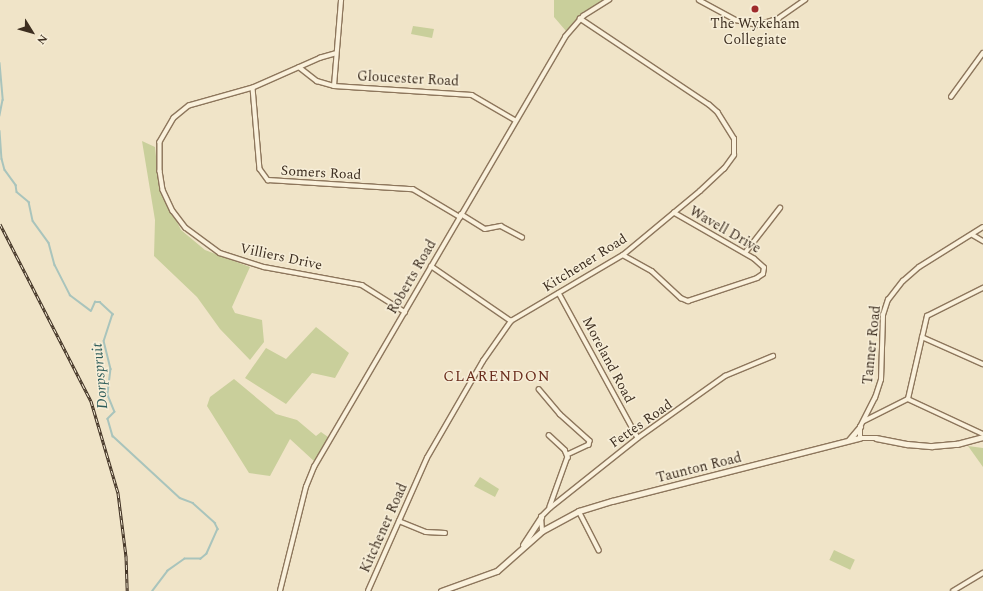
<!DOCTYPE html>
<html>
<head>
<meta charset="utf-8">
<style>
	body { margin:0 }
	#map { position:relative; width:983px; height:591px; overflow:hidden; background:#f0e4c8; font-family:Spectral,serif }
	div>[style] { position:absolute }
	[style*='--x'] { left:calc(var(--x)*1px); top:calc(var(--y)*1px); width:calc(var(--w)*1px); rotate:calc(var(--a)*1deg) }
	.green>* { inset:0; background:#c9cf9b; transform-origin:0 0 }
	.stream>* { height:1.5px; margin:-0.75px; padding:0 0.75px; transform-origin:0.75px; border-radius:0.75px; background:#a9c4bc }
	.roads { filter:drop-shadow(1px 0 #8d765c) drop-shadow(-1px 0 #8d765c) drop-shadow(0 1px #8d765c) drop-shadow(0 -1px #8d765c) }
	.minor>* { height:3.5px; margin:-1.75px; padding:0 1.75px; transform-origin:1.75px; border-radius:1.75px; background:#faf1dc }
	.tertiary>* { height:4.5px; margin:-2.25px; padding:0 2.25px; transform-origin:2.25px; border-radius:2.25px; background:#faf1dc }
	.rail>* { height:3px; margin-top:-1.5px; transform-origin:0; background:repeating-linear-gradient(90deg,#f7eed8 0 4.5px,#3d2e20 0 9px); box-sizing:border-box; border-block:1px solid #3d2e20 }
	.dots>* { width:11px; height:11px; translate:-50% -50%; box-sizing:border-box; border:2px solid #f7eed8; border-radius:50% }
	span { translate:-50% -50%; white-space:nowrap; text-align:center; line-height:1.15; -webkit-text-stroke:3px #f7eed8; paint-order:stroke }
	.poi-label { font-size:14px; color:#3d2e20 }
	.street-label { font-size:14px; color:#3d2e20 }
	.water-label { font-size:15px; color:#2f5d5a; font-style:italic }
	.neighbourhood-label { font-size:15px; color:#6b2e1e; letter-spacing:1px }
	.north { position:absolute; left:12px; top:12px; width:40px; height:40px; -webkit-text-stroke:3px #f7eed8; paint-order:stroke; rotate:127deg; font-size:11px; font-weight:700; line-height:16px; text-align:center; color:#3d2e20 }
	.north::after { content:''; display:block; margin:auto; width:14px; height:18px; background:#3d2e20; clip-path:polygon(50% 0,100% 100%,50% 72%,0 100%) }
</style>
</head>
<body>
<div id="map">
	<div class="green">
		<div style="clip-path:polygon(554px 0,607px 0,583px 12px,566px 31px,554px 17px)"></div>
		<div style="clip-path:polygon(413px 26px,434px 29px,432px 38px,411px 34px)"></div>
		<div style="clip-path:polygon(142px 141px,155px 147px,159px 185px,181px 230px,205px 250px,250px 267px,232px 307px,235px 313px,262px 320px,264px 342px,250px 360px,220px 329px,197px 297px,154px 256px,155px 220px)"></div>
		<div style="clip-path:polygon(316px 327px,349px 353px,335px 378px,312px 373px,286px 404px,245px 378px,266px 348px,286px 359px)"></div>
		<div style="clip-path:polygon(234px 379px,276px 414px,297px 420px,316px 436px,321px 432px,328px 437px,315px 462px,290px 439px,270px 476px,249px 473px,207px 406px,210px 397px)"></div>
		<div style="clip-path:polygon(968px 446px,983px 448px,983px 467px)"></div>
		<div style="clip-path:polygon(480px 477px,499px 489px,495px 497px,474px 486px)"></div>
		<div style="left:834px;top:550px;width:23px;height:11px;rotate:25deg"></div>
	</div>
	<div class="stream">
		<div style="--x:0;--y:63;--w:37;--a:85"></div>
		<div style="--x:3;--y:100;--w:16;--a:101"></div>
		<div style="--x:0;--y:131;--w:28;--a:86"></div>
		<div style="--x:2;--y:159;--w:11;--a:75"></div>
		<div style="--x:5;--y:170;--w:19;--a:54"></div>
		<div style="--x:16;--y:185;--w:7;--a:82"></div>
		<div style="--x:17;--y:192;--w:16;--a:40"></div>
		<div style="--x:29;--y:202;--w:19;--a:78"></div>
		<div style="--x:33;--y:221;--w:27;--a:54"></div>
		<div style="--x:49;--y:243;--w:23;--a:75"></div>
		<div style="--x:55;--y:265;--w:34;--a:63"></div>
		<div style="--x:70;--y:295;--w:26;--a:37"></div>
		<div style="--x:91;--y:311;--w:10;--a:-66"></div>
		<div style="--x:95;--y:302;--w:5;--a:0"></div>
		<div style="--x:100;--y:302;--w:18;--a:43"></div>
		<div style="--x:113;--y:314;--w:28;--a:108"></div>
		<div style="--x:104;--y:341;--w:29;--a:76"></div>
		<div style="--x:111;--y:369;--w:26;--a:97"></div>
		<div style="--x:108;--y:395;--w:18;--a:68"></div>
		<div style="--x:115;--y:412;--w:10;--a:135"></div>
		<div style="--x:108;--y:419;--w:18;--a:74"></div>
		<div style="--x:113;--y:436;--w:91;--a:42.8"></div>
		<div style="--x:180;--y:498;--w:14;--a:21"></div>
		<div style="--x:193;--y:503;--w:30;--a:42"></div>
		<div style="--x:215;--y:523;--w:7;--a:63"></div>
		<div style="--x:218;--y:529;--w:27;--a:114"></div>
		<div style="--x:207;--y:554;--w:8;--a:140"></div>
		<div style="--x:201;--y:559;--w:16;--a:180"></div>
		<div style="--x:185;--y:559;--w:21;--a:145"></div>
		<div style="--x:168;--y:571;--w:25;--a:127"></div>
	</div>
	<div class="roads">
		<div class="minor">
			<div style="--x:699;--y:0;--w:42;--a:28.4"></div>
			<div style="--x:736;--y:20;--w:23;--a:13"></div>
			<div style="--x:758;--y:25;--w:22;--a:-18"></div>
			<div style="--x:779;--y:18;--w:32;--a:-35"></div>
			<div style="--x:335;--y:54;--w:15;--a:164"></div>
			<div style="--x:321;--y:58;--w:74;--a:156.2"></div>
			<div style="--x:253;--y:88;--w:66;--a:164.3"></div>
			<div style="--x:189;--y:106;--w:19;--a:141"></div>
			<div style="--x:174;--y:118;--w:28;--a:120"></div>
			<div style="--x:160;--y:142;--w:29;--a:90"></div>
			<div style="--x:160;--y:171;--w:19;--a:81"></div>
			<div style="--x:163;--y:190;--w:23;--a:65"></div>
			<div style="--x:173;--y:211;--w:21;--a:53"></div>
			<div style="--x:186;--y:228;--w:42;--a:36.3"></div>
			<div style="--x:220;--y:253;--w:46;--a:17.7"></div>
			<div style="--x:264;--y:267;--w:100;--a:10.4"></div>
			<div style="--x:362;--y:285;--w:51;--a:32.1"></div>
			<div style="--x:299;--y:67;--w:23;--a:38"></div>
			<div style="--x:317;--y:81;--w:18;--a:16"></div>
			<div style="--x:334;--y:86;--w:138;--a:3.7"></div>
			<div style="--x:472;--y:95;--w:50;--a:30.2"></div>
			<div style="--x:334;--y:86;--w:86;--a:-85.3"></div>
			<div style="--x:253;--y:88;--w:81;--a:85.1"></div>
			<div style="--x:260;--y:169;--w:14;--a:54"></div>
			<div style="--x:268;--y:180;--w:145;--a:3.6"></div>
			<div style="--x:413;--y:189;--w:55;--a:30.8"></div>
			<div style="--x:951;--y:97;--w:54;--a:-54"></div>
			<div style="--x:461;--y:214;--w:28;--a:32"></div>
			<div style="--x:485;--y:229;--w:16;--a:-11"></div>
			<div style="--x:501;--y:226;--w:24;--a:28"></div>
			<div style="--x:973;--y:235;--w:12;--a:31"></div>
			<div style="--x:745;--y:253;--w:57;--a:-52.1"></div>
			<div style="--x:623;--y:255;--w:33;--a:29"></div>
			<div style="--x:652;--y:271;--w:40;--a:43"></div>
			<div style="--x:681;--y:298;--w:8;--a:23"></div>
			<div style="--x:688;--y:301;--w:73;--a:-18.4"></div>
			<div style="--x:757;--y:278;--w:7;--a:-34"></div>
			<div style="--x:763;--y:274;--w:6;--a:-81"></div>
			<div style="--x:764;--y:268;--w:13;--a:-138"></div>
			<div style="--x:754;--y:259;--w:92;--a:-150.1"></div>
			<div style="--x:431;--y:266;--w:97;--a:34.5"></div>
			<div style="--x:559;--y:293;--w:165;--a:61.4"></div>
			<div style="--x:922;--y:337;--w:67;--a:23.9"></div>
			<div style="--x:539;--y:389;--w:33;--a:50"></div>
			<div style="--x:560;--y:414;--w:40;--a:42"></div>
			<div style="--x:590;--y:441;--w:4;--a:104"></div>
			<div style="--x:589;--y:445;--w:23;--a:155"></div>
			<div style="--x:908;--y:399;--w:83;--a:25"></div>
			<div style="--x:864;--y:421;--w:49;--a:-26.6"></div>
			<div style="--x:908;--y:399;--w:85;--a:-77.1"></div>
			<div style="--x:927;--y:316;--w:63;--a:-26.6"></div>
			<div style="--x:549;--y:435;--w:22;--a:43"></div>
			<div style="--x:565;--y:450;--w:8;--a:67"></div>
			<div style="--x:568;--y:457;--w:53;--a:109.8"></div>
			<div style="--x:860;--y:438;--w:11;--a:-90"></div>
			<div style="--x:860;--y:427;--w:33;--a:-63"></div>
			<div style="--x:875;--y:398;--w:19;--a:-72"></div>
			<div style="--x:881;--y:380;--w:65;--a:-88.2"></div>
			<div style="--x:883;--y:315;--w:16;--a:-72"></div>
			<div style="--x:888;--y:300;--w:24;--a:-52"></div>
			<div style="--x:903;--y:281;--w:21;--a:-41"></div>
			<div style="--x:919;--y:267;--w:75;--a:-32"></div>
			<div style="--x:579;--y:511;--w:44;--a:62.9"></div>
			<div style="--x:399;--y:521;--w:29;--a:22"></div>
			<div style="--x:426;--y:532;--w:19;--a:3"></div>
			<div style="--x:542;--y:531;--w:14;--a:-94"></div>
			<div style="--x:541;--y:517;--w:13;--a:-45"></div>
			<div style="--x:550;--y:508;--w:112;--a:-38.5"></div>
			<div style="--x:638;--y:438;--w:107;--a:-35.5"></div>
			<div style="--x:725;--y:376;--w:52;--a:-22.6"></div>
			<div style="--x:280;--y:591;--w:107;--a:-76"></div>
			<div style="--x:306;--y:487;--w:22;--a:-68"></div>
			<div style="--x:314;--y:467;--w:498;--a:-59.7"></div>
			<div style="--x:565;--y:37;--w:28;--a:-49"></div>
			<div style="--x:583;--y:16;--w:31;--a:-32"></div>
			<div style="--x:368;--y:591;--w:145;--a:-66.1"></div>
			<div style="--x:427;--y:458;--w:112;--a:-60"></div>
			<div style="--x:483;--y:361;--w:49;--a:-55"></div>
			<div style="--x:511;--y:321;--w:130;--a:-30.5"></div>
			<div style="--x:623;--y:255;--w:100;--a:-39.7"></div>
			<div style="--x:700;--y:191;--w:33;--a:-43"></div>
			<div style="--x:724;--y:169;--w:17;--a:-54"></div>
			<div style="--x:734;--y:155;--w:16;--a:-90"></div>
			<div style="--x:734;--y:139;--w:31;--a:-122"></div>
			<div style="--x:718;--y:113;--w:12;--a:-138"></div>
			<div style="--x:709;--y:105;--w:155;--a:-146.3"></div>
			<div style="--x:953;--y:591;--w:35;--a:-31"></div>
		</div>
		<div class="tertiary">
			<div style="--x:849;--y:440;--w:17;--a:-50"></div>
			<div style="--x:523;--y:545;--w:33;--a:-57"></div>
			<div style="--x:441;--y:591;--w:59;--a:-19.7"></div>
			<div style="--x:497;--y:571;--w:60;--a:-41.6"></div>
			<div style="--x:542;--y:531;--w:42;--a:-28.4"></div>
			<div style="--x:579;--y:511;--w:34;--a:-17"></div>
			<div style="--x:612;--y:501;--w:256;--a:-14.3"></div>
			<div style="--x:860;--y:438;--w:16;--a:0"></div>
			<div style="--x:876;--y:438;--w:32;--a:11"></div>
			<div style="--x:907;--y:444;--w:25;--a:5"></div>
			<div style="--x:932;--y:446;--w:25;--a:-5"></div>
			<div style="--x:957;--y:444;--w:27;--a:-15"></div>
		</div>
	</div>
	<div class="rail">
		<div style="--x:0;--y:224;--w:199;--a:62.8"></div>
		<div style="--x:91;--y:401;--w:96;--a:73.6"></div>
		<div style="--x:118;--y:493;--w:64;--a:82.8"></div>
		<div style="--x:126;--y:556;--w:35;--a:88"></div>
	</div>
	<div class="dots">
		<div style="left:755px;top:9px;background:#9e2a2b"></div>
	</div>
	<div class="poi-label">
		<span style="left:755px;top:32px">The Wykeham<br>Collegiate</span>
	</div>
	<div class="street-label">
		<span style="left:408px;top:79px;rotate:3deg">Gloucester Road</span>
		<span style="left:321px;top:173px;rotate:3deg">Somers Road</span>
		<span style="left:725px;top:230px;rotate:30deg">Wavell Drive</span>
		<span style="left:281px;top:257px;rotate:12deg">Villiers Drive</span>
		<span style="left:585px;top:263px;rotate:-32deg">Kitchener Road</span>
		<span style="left:412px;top:277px;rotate:-60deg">Roberts Road</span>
		<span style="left:872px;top:345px;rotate:-84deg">Tanner Road</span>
		<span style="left:608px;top:360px;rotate:62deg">Moreland Road</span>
		<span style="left:641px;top:424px;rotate:-35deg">Fettes Road</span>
		<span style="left:699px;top:468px;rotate:-14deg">Taunton Road</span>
		<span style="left:384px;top:528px;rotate:-66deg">Kitchener Road</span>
	</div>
	<div class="water-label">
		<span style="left:100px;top:376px;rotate:-95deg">Dorpspruit</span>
	</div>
	<div class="neighbourhood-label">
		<span style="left:497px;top:377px">CLARENDON</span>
	</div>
	<div class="north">N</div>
</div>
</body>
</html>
